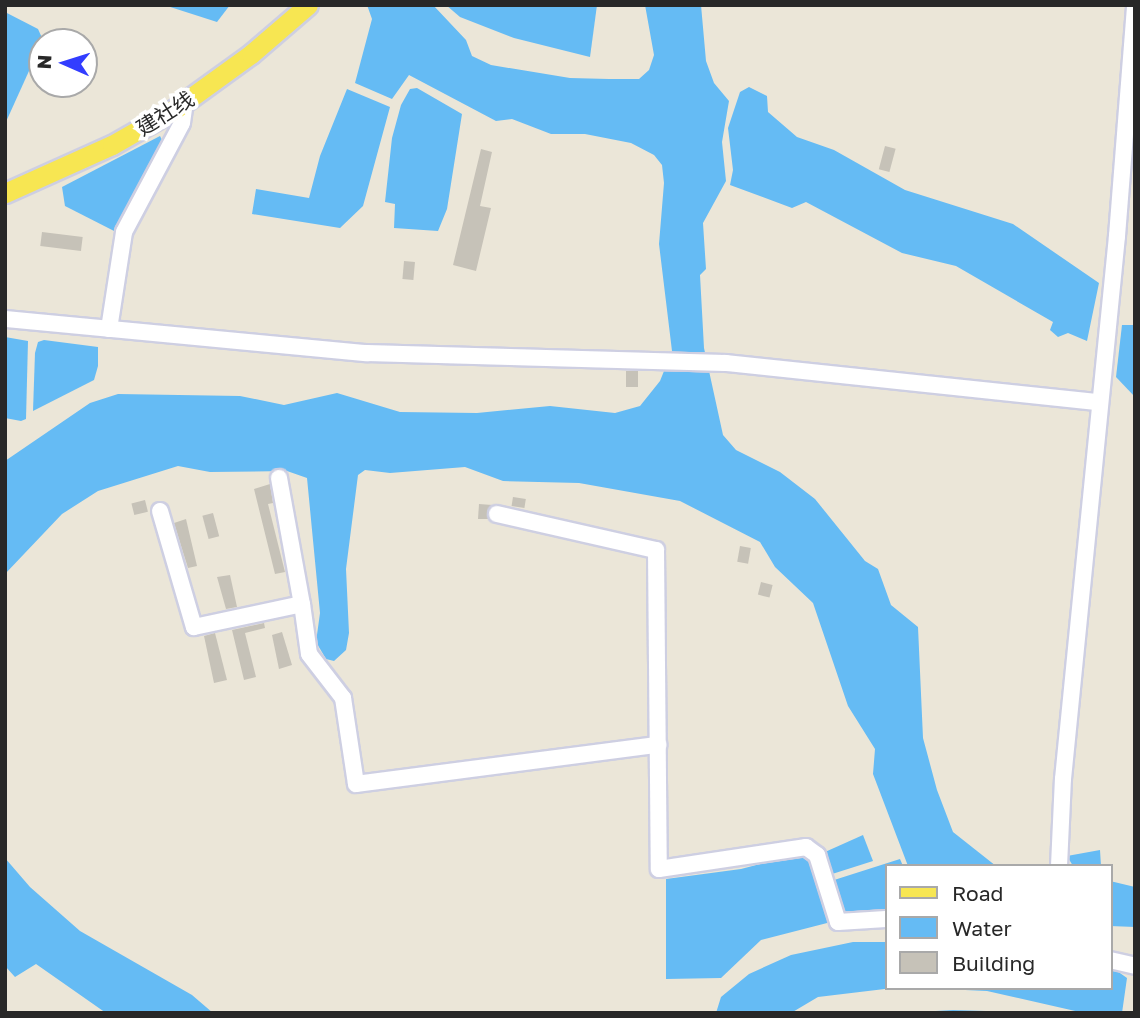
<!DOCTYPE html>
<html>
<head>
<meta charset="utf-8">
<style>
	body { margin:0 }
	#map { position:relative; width:1140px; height:1018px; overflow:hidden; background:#ebe6d8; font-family:"Golos Text","Noto Sans SC",sans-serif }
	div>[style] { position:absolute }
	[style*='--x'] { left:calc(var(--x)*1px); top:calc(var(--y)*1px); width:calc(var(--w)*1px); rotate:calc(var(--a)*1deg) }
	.water>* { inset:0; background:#65bbf4 }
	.building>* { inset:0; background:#c6c2b8; transform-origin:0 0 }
	.roads { filter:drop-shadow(2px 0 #cecfe2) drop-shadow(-2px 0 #cecfe2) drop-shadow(0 2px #cecfe2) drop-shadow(0 -2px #cecfe2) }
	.minor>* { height:16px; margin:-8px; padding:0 8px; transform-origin:8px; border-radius:8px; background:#fff }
	.major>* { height:19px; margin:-9.5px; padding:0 9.5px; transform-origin:9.5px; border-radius:9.5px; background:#f7e652 }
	span { translate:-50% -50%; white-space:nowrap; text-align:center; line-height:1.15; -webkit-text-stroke:7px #fff; paint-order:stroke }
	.street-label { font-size:21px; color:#282828 }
	.frame { position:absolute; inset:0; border:7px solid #282828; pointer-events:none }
	.legend { position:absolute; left:885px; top:864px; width:228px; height:126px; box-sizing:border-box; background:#fff; border:2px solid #a9a9a9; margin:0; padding:9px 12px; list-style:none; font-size:21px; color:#282828 }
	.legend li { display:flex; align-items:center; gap:14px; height:35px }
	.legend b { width:35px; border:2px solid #a9a9a9 }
	.north { position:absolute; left:28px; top:28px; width:70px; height:70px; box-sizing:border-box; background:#fff; border:2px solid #a9a9a9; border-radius:50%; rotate:273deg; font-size:19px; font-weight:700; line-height:28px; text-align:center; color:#282828 }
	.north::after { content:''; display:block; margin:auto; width:24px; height:32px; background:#323dff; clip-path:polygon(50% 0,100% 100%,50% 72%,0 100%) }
</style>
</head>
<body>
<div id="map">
	<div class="water">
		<div style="clip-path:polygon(164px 5px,230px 5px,217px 22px)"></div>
		<div style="clip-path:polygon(367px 5px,433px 5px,466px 40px,472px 56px,491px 65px,570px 78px,609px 79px,639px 79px,649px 70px,654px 55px,645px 5px,701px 5px,706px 61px,714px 83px,729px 101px,722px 142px,726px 181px,703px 223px,706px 269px,700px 275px,704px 348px,723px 435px,736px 450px,780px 472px,815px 499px,865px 561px,878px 569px,891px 605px,918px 627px,923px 738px,937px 790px,953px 832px,996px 866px,908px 866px,873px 774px,875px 749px,848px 706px,813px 603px,775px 567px,760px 542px,680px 501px,579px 483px,503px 481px,465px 467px,390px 473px,365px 470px,358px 475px,346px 569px,349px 633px,346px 650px,334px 661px,326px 659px,316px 642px,320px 613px,307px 478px,287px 471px,210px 472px,178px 466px,98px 491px,62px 514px,5px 574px,5px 461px,90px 403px,118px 394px,240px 396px,284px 405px,337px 393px,400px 412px,477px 413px,550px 406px,615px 413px,640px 406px,660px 381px,672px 351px,659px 244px,664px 183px,662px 165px,654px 155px,631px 143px,585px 134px,551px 134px,512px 119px,496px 121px,409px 75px,392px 99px,355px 83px,372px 19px)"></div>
		<div style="clip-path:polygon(446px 5px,597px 5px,590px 57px,514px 38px,460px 17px)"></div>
		<div style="clip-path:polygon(5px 12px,38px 29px,43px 40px,5px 124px)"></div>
		<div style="clip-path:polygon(749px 87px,767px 96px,768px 112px,797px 137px,834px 150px,905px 190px,1013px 224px,1099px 283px,1087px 341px,1068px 333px,1058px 337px,1050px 330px,1053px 322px,956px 266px,902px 253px,806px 202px,792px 208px,730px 185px,733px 170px,728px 128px,740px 92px)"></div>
		<div style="clip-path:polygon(417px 88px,462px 114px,447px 209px,438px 231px,394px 228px,395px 204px,385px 202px,392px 138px,401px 105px,410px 89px)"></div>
		<div style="clip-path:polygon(347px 89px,390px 107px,363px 206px,340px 228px,252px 214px,256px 189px,309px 198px,320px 156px)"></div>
		<div style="clip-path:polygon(160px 136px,163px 142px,118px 233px,65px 206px,62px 187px)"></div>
		<div style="clip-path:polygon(1122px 325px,1135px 325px,1135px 397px,1116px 377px)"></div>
		<div style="clip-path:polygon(5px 337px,28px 341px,26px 419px,21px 421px,5px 418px)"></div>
		<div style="clip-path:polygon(44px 340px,98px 347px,98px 366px,94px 380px,33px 411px,35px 353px,38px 342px)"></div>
		<div style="clip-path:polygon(863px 835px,873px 861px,829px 875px,825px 852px)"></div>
		<div style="clip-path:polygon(1100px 850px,1101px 866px,1073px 866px,1067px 856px)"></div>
		<div style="clip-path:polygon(798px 854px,811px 859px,831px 922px,761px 940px,721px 978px,666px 979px,666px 879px,741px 869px)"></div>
		<div style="clip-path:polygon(5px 858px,30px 887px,80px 931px,192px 995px,213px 1013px,106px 1013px,36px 964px,15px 977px,5px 966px)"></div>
		<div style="clip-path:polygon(900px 859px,903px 866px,886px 866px,886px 913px,845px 913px,831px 881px)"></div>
		<div style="clip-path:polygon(1110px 881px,1135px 887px,1135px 927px,1110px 926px)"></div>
		<div style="clip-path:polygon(853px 942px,886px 942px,886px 988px,893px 988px,818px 997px,791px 1013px,716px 1013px,721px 997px,749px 974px,791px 955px)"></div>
		<div style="clip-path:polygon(1110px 966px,1127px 978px,1122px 1013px,1084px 1013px,987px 991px,921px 988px,1110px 988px)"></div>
		<div style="clip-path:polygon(953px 1010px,1019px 1012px,1021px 1013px,901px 1013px)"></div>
	</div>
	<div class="building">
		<div style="left:885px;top:146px;width:11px;height:24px;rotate:15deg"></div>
		<div style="clip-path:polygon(481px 149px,492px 152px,480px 206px,491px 208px,476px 271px,453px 265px)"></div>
		<div style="left:42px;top:232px;width:41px;height:14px;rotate:7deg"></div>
		<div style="left:404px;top:261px;width:11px;height:18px;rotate:5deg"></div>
		<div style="left:626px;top:371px;width:12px;height:16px"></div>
		<div style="clip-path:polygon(270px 484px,273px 503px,268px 504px,285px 572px,275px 574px,254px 489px)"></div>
		<div style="left:513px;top:497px;width:13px;height:9px;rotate:9deg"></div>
		<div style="left:145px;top:500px;width:12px;height:14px;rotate:76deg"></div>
		<div style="clip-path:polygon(479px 504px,492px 505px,488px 519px,478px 519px)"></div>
		<div style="left:213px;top:513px;width:24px;height:11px;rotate:75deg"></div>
		<div style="clip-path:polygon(186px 519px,197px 566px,188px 568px,174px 523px)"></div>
		<div style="left:740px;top:546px;width:11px;height:16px;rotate:10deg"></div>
		<div style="clip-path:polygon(230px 575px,237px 607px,226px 609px,217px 577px)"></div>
		<div style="left:761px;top:582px;width:12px;height:13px;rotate:14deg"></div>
		<div style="clip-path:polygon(264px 623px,265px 628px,245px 633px,256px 677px,244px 680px,232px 630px)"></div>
		<div style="clip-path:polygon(282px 632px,292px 665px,279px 669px,272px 635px)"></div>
		<div style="clip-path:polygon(215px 633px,227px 680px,214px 683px,204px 636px)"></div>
	</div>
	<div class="roads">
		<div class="minor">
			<div style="--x:5;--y:319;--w:363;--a:5.4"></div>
			<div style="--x:366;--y:353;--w:360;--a:1.6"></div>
			<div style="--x:726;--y:363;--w:374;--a:6"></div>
			<div style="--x:109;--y:329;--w:98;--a:-81.2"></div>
			<div style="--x:124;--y:232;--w:123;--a:-62"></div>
			<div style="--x:182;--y:123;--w:22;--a:-82"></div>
			<div style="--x:279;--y:478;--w:128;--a:79.7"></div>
			<div style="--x:160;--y:511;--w:121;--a:73.7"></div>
			<div style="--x:194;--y:627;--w:110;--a:-12"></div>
			<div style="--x:302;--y:604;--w:50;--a:82"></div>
			<div style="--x:309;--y:654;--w:56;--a:52.3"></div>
			<div style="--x:343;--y:698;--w:87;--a:81.4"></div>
			<div style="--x:356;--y:784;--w:305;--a:-7.4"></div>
			<div style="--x:497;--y:514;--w:163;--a:12.8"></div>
			<div style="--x:656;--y:550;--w:319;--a:89.5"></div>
			<div style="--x:659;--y:869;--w:149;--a:-8.5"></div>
			<div style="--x:806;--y:847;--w:14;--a:36"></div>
			<div style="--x:817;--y:855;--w:70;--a:72.6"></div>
			<div style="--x:838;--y:922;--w:48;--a:-3.6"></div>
			<div style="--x:1059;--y:866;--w:87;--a:-87.4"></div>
			<div style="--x:1063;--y:779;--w:546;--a:-84.32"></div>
			<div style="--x:1117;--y:236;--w:229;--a:-85.5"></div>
			<div style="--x:1110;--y:960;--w:26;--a:13"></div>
		</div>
		<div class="major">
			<div style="--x:5;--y:193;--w:117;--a:-24.2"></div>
			<div style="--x:112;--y:145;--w:73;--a:-29.7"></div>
			<div style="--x:175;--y:109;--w:94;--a:-35.9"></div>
			<div style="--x:251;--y:54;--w:75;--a:-40.7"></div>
		</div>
	</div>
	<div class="street-label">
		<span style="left:165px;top:113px;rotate:-32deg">建社线</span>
	</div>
	<div class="frame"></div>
	<ul class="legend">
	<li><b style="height:9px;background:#f7e652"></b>Road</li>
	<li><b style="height:19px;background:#65bbf4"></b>Water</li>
	<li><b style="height:19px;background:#c6c2b8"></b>Building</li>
	</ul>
	<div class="north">N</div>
</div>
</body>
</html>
